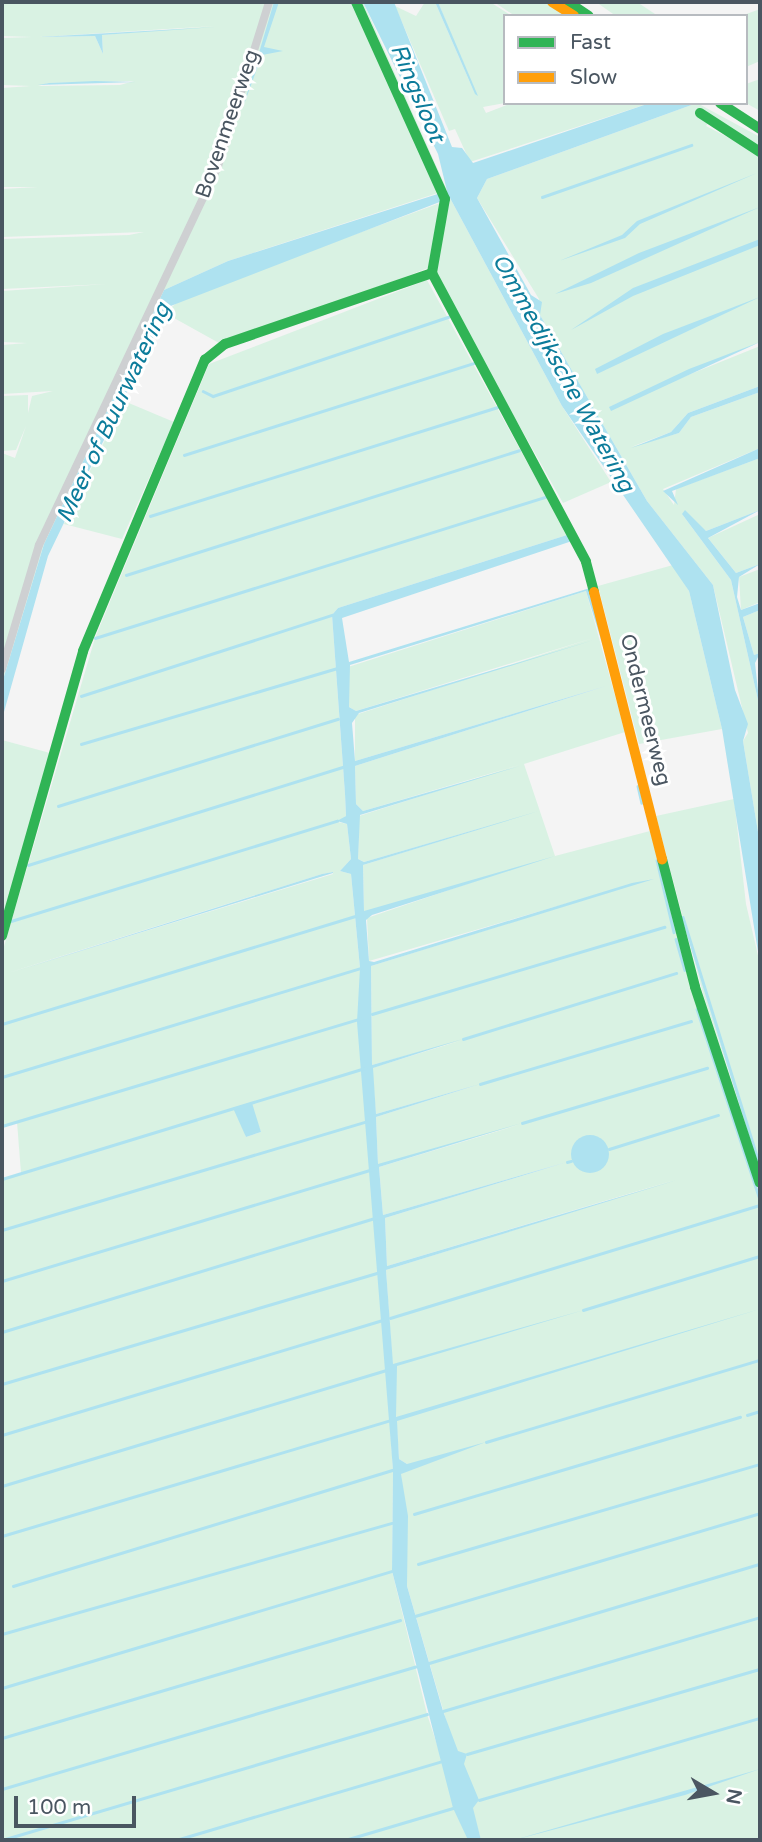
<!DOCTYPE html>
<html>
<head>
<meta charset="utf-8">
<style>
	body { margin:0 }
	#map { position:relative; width:762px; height:1842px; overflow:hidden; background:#f4f4f4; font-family:"Varela Round",sans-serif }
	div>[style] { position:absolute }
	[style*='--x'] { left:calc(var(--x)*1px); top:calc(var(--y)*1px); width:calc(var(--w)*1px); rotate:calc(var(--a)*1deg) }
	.green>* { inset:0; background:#d9f2e3 }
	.water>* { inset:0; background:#aee2f0 }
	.round { border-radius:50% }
	.stream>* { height:2.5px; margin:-1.25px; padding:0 1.25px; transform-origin:1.25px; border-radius:1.25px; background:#aee2f0 }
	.street>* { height:8px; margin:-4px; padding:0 4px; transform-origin:4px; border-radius:4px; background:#ced0d2 }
	.fast>* { height:10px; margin:-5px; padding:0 5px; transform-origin:5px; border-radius:5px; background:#30b455 }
	.slow>* { height:10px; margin:-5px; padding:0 5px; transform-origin:5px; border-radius:5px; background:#ff9f0a }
	span { translate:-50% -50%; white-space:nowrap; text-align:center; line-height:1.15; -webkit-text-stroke:6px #fff; paint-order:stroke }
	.street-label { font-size:21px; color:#4a5661 }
	.water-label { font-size:23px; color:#0c7c9b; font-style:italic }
	.frame { position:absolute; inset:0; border:4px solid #4a5661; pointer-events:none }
	.legend { position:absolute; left:503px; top:14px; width:245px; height:91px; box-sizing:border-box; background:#fff; border:2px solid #b7bbc0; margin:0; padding:9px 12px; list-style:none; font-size:21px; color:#4a5661 }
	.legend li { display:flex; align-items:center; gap:14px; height:35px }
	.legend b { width:35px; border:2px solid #b7bbc0 }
	.north { position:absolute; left:678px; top:1758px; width:70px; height:70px; -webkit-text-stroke:5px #fff; paint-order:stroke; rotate:100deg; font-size:19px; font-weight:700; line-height:28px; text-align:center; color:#4a5661 }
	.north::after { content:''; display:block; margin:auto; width:24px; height:32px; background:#4a5661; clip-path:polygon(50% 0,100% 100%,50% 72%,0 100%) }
	.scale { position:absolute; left:14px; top:1796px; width:122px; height:32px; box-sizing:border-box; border:4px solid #4a5661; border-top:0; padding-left:9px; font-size:21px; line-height:24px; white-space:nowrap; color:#4a5661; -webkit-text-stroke:5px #fff; paint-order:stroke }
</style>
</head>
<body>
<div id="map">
	<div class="green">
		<div style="clip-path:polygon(evenodd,2px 2px,363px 2px,447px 190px,228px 261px,164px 290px,44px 544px,2px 683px,2px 453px,15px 458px,26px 426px,16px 450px,2px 451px,2px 396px,28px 395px,28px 413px,32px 396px,53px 391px,2px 394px,2px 345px,27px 343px,2px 342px,2px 291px,107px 284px,2px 289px,2px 239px,129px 235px,144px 232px,2px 237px,2px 189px,38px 187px,2px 187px,2px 88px,31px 86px,2px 85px,2px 38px,32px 37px,2px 36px,2px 2px,215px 26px,102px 35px,103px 54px,95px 36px,39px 37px,215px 26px,2px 2px,134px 81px,120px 85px,38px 86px,49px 83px,134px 81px)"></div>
		<div style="clip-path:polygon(425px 2px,435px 2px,475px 94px,438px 2px,490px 2px,512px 16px,505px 16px,505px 103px,483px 107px,486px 113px,512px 103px,650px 103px,470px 162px,455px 129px,449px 131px,395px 6px,416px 16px)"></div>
		<div style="clip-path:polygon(494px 2px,544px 2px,568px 16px,515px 16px)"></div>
		<div style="clip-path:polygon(596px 2px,637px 2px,658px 16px,616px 16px)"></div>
		<div style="clip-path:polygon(760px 9px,760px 61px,746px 67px,746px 16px,741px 16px)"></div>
		<div style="clip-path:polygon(760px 79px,760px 111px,746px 103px,746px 84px)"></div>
		<div style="clip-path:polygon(697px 103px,760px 137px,760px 150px,709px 122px,706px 126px,760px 154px,760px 342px,609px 407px,760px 346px,760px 386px,688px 413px,671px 432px,631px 447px,679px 433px,691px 417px,760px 392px,760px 448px,663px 489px,674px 505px,676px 489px,760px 458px,760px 510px,706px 531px,682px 514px,731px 580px,760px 709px,760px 844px,743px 741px,748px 733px,713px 585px,647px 501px,540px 315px,539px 299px,477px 198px,487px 179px)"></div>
		<div style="clip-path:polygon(450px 198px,562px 406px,611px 482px,563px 503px,440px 285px,436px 272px)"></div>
		<div style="clip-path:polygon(440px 203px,428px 268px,405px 277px,219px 343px,165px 313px,182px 298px)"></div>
		<div style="clip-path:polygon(evenodd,427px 280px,567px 535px,338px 608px,332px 615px,345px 794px,346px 816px,338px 822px,347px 824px,351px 859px,340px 871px,351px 874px,360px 968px,393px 1470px,392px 1571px,427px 1714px,468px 1840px,2px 1840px,2px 1179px,21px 1173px,17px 1122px,2px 1126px,2px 953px,95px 638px,209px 364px,427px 280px,333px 872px,333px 874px,8px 973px,322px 874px,333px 872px,427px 280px,251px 1108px,261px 1132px,246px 1137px,239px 1114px,251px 1108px)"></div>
		<div style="clip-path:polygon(124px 401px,174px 422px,122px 539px,64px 524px)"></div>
		<div style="clip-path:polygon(760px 514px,760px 564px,736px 573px,708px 538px)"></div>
		<div style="clip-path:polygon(673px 565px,689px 591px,722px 729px,639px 744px,598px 586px)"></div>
		<div style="clip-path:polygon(760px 569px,760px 602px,741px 610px,739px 577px)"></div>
		<div style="clip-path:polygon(586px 591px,625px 732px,524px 764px,555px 856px,650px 831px,700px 1018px,760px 1200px,760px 1840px,481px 1840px,407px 1586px,401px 1474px,407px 1464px,399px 1459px,386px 1270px,675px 1180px,387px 1266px,385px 1218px,567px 1162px,383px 1215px,379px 1167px,518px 1125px,378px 1165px,376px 1117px,477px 1085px,376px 1114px,372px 1068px,459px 1041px,372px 1065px,371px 966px,654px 878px,369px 961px,367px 918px,490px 876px,364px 912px,363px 865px,502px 822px,364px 862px,358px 859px,359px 816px,519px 765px,363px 811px,356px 804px,355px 766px,606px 686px,355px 761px,355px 715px,593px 638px,356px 711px,349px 707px,348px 667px)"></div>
		<div style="clip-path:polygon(760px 610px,760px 653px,754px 655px,743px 617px)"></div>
		<div style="clip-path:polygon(2px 740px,50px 753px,2px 921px)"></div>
		<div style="clip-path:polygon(734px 799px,746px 904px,760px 964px,760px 1165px,704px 997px,656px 816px)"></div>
	</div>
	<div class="water">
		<div style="clip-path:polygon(274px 2px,279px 2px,264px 47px,283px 51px,262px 55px,243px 107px)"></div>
		<div style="clip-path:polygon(363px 2px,394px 2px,452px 147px,462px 148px,473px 163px,650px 103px,697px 103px,487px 179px,477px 198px,531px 295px,542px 302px,540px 315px,647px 501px,713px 585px,735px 690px,748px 724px,743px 741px,760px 844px,760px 964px,722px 729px,689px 591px,562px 406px,450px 198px,168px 307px,48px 556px,2px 719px,2px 683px,44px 544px,164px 290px,228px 261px,447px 191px,438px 154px)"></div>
		<div style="clip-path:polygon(435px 2px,438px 2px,478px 96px,475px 94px)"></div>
		<div style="clip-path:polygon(216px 27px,102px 35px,103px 54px,95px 36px,39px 37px)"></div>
		<div style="clip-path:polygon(95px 81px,136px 82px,38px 85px,49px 83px)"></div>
		<div style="clip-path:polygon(757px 173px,640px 224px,625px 238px,559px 261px,622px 235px,637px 221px)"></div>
		<div style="clip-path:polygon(760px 207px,591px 283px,555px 294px,639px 253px)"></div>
		<div style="clip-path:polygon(760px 239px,760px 245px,633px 296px,571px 330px,633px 288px)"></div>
		<div style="clip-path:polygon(760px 297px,597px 374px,595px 369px,663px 334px)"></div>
		<div style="clip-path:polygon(760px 342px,611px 411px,609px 407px,689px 369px)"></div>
		<div style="clip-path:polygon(760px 386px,760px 392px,691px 417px,679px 433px,631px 448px,671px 432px,688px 413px)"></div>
		<div style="clip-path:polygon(760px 448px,760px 458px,672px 491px,678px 505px,663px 491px)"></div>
		<div style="clip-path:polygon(685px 510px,706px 531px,760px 510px,708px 538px,736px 573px,760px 564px,739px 577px,737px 597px,741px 610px,760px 603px,760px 610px,743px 617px,754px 655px,760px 653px,755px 663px,760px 709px,731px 580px,682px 514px)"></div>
		<div style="clip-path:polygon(567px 535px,575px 540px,342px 618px,349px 662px,590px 588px,610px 669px,586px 591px,350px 665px,349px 707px,356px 711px,594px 640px,359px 713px,352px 723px,355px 761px,606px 686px,355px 766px,356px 804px,363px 811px,520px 766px,360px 815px,358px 859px,364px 862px,539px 811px,363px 865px,364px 911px,555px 856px,372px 915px,366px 920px,369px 961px,374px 962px,632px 883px,654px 879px,371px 966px,372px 1065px,463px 1039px,373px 1068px,376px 1114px,480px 1084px,376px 1117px,378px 1164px,522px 1123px,379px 1167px,383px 1215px,567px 1162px,385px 1218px,387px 1266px,677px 1180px,386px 1270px,393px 1364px,584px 1310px,397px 1366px,396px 1417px,760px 1309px,397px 1421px,399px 1459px,407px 1464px,486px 1442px,401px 1474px,408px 1516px,407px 1586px,443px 1711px,458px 1751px,467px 1754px,464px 1764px,479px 1800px,473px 1808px,481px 1840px,468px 1840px,453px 1808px,392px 1571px,393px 1470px,357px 1022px,360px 968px,351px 874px,340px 871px,351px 859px,347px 824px,337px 821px,346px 816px,345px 794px,332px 615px,338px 608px)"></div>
		<div style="clip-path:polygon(333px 872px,333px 873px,16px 971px,322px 874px)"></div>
		<div style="clip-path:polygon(252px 1103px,261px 1132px,246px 1137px,233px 1108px)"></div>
		<div class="round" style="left:571px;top:1135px;width:38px;height:38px"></div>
		<div style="clip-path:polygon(760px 1769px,685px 1795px,514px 1840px)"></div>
	</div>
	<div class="stream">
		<div style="--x:542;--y:197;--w:158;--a:-19.2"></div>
		<div style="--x:203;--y:391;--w:11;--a:27"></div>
		<div style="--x:213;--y:396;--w:248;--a:-18.6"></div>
		<div style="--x:184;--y:455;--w:304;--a:-17.6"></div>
		<div style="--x:150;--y:516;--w:364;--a:-17.4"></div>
		<div style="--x:126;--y:575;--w:412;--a:-17.6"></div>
		<div style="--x:95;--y:638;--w:474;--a:-17.4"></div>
		<div style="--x:81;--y:696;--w:264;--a:-17.9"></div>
		<div style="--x:81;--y:744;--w:267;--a:-16.5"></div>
		<div style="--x:638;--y:786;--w:17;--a:77"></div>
		<div style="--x:58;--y:806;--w:293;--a:-17.3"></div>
		<div style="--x:657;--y:860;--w:74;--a:76.7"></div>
		<div style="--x:28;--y:865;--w:329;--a:-17.3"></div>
		<div style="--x:683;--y:917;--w:260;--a:72.8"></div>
		<div style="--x:11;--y:921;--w:341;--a:-17.1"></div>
		<div style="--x:676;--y:939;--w:32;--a:74"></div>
		<div style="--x:697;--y:1009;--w:201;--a:71.7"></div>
		<div style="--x:372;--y:1014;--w:305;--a:-16.6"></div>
		<div style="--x:2;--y:1024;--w:369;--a:-17"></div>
		<div style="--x:463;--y:1039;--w:223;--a:-17.2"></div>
		<div style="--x:2;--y:1077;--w:374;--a:-16.9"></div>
		<div style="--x:480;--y:1084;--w:220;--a:-16.6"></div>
		<div style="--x:522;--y:1123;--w:193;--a:-16.6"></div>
		<div style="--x:2;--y:1126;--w:375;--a:-16.7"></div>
		<div style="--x:609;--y:1149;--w:114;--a:-17.3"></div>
		<div style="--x:567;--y:1162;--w:4;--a:-14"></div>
		<div style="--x:2;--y:1179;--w:380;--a:-17"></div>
		<div style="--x:2;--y:1230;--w:379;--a:-16.6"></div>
		<div style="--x:2;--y:1281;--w:388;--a:-16.8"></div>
		<div style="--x:583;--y:1310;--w:185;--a:-17"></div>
		<div style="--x:390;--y:1318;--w:387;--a:-17"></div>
		<div style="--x:2;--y:1332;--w:391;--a:-17"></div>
		<div style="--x:2;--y:1384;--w:394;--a:-16.5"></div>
		<div style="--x:747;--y:1415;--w:14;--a:-17"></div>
		<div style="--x:2;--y:1435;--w:398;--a:-16.8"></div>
		<div style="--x:486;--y:1442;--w:286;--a:-16.7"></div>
		<div style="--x:2;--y:1486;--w:401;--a:-16.8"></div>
		<div style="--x:414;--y:1514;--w:340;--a:-16.6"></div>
		<div style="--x:2;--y:1536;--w:405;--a:-16.6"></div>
		<div style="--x:418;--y:1564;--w:356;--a:-16.3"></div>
		<div style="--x:13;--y:1586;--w:397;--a:-17"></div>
		<div style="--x:415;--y:1616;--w:360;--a:-16.6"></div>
		<div style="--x:2;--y:1634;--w:405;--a:-15.9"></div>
		<div style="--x:429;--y:1663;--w:345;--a:-16.7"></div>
		<div style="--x:2;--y:1688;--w:407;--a:-16.7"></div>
		<div style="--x:443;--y:1711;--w:331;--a:-16.5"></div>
		<div style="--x:2;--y:1738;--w:415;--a:-16.5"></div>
		<div style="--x:467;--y:1754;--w:305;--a:-16.2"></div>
		<div style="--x:2;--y:1789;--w:431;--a:-16.5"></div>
		<div style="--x:479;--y:1800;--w:293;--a:-16.3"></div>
		<div style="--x:2;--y:1840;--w:443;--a:-16.5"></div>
		<div style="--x:176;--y:1840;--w:277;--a:-16.5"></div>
		<div style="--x:345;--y:1840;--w:113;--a:-16.5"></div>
	</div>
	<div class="street">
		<div style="--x:2;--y:669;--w:129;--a:-73.4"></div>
		<div style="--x:39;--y:545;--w:419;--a:-64.7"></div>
		<div style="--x:218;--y:166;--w:172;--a:-72.7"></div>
	</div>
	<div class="fast">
		<div style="--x:356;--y:2;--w:216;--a:65.7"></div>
		<div style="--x:445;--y:199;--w:75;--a:100"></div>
		<div style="--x:432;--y:273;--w:327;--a:61.9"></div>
		<div style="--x:586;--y:562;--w:31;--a:75"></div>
		<div style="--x:568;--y:2;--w:25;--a:34"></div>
		<div style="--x:720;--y:103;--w:48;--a:33"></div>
		<div style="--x:700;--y:113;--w:72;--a:33"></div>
		<div style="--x:662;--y:859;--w:132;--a:75.5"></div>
		<div style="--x:695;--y:987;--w:206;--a:71.7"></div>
		<div style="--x:2;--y:936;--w:296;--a:-74.1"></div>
		<div style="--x:83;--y:651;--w:316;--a:-67.3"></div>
		<div style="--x:205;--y:360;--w:26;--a:-39"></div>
		<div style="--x:225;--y:344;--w:219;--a:-18.9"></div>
	</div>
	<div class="slow">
		<div style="--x:552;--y:2;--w:26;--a:32"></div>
		<div style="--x:594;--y:592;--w:276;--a:75.7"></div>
	</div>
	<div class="street-label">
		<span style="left:228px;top:124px;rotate:-71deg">Bovenmeerweg</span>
		<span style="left:645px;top:710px;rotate:76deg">Ondermeerweg</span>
	</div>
	<div class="water-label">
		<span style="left:417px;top:93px;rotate:67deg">Ringsloot</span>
		<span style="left:563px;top:373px;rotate:61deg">Ommedijksche Watering</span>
		<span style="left:114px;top:413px;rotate:-65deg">Meer of Buurwatering</span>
	</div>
	<div class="frame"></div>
	<ul class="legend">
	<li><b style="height:9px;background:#30b455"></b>Fast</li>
	<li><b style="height:9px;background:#ff9f0a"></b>Slow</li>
	</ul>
	<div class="north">N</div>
	<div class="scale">100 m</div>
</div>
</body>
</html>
